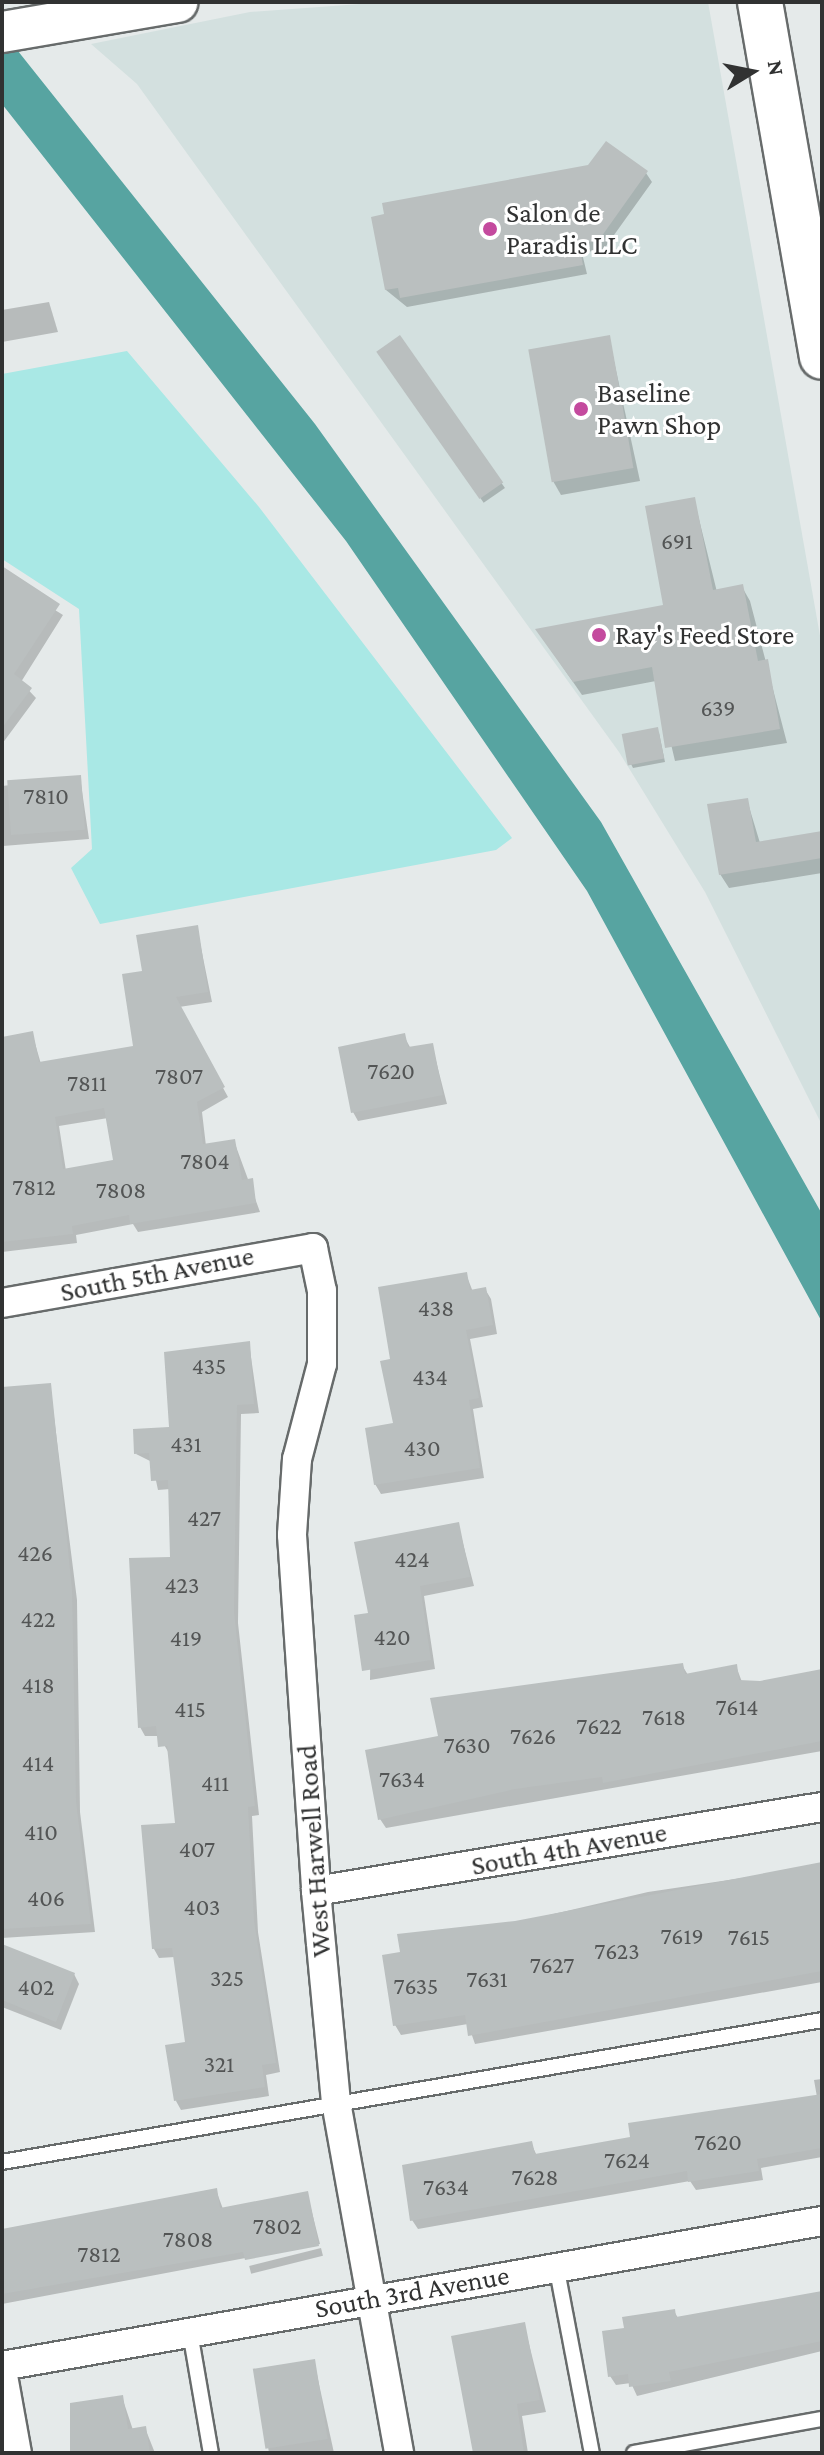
<!DOCTYPE html>
<html>
<head>
<meta charset="utf-8">
<style>
	body { margin:0 }
	#map { position:relative; width:824px; height:2455px; overflow:hidden; background:#e5eaea; font-family:"Crimson Pro",serif }
	div>[style] { position:absolute }
	[style*='--x'] { left:calc(var(--x)*1px); top:calc(var(--y)*1px); width:calc(var(--w)*1px); rotate:calc(var(--a)*1deg) }
	.built>* { inset:0; background:#d3e0df }
	.green>* { inset:0; background:#a9e8e5 }
	.water>* { inset:0; background:#57a4a1 }
	.shadow>* { inset:0; background:#0003; transform-origin:0 0 }
	.building>* { inset:0; background:#babfbf; transform-origin:0 0 }
	.roads { filter:drop-shadow(2px 0 #676b6b) drop-shadow(-2px 0 #676b6b) drop-shadow(0 2px #676b6b) drop-shadow(0 -2px #676b6b) }
	.lane>* { height:14px; margin:-7px; padding:0 7px; transform-origin:7px; border-radius:7px; background:#fff }
	.street>* { height:28px; margin:-14px; padding:0 14px; transform-origin:14px; border-radius:14px; background:#fff }
	.secondary>* { height:40px; margin:-20px; padding:0 20px; transform-origin:20px; border-radius:20px; background:#fff }
	.primary>* { height:44px; margin:-22px; padding:0 22px; transform-origin:22px; border-radius:22px; background:#fff }
	.dots>* { width:22px; height:22px; translate:-50% -50%; box-sizing:border-box; border:4px solid #fff; border-radius:50% }
	span { translate:-50% -50%; white-space:nowrap; text-align:center; line-height:1.15; -webkit-text-stroke:6px #fff; paint-order:stroke }
	.number-label { font-size:24px; color:#535555 }
	.number-label span { -webkit-text-stroke-width:0 }
	.poi-label { font-size:28px; color:#313232 }
	.left { translate:0 -50%; text-align:left }
	.street-label { font-size:28px; color:#313232 }
	.frame { position:absolute; inset:0; border:4px solid #313232; pointer-events:none }
	.north { position:absolute; left:712px; top:32px; width:80px; height:80px; -webkit-text-stroke:6px #fff; paint-order:stroke; rotate:80deg; font-size:22px; font-weight:700; line-height:32px; text-align:center; color:#313232 }
	.north::after { content:''; display:block; margin:auto; width:28px; height:36px; background:#313232; clip-path:polygon(50% 0,100% 100%,50% 72%,0 100%) }
</style>
</head>
<body>
<div id="map">
	<div class="built">
		<div style="clip-path:polygon(388px 2px,708px 2px,822px 647px,822px 1125px,705px 892px,619px 752px,137px 84px,91px 44px,250px 12px)"></div>
	</div>
	<div class="green">
		<div style="clip-path:polygon(127px 351px,259px 507px,512px 838px,496px 850px,100px 924px,71px 868px,92px 849px,79px 609px,2px 559px,2px 374px)"></div>
	</div>
	<div class="water">
		<div style="clip-path:polygon(2px 31px,315px 424px,601px 822px,822px 1214px,822px 1322px,587px 891px,346px 541px,2px 104px)"></div>
	</div>
	<div class="shadow">
		<div style="clip-path:polygon(646px 173px,652px 182px,604px 249px,582px 253px,587px 274px,407px 307px,386px 290px,387px 216px)"></div>
		<div style="clip-path:polygon(49px 302px,58px 332px,2px 342px,2px 310px)"></div>
		<div style="left:400px;top:338px;width:183px;height:26px;rotate:55deg"></div>
		<div style="clip-path:polygon(609px 338px,640px 481px,561px 495px,553px 481px)"></div>
		<div style="clip-path:polygon(694px 499px,717px 592px,742px 587px,750px 601px,787px 743px,675px 761px,656px 681px,582px 695px,538px 631px,665px 607px)"></div>
		<div style="clip-path:polygon(2px 577px,63px 615px,21px 682px,36px 698px,2px 744px)"></div>
		<div style="clip-path:polygon(659px 733px,665px 762px,633px 768px,631px 764px)"></div>
		<div style="clip-path:polygon(80px 777px,89px 839px,3px 846px,2px 855px,2px 786px)"></div>
		<div style="clip-path:polygon(747px 800px,760px 843px,822px 833px,822px 873px,729px 888px,720px 874px)"></div>
		<div style="clip-path:polygon(evenodd,197px 928px,212px 1002px,179px 1007px,228px 1097px,202px 1112px,206px 1146px,234px 1141px,260px 1212px,138px 1232px,133px 1224px,76px 1235px,77px 1243px,2px 1252px,2px 1039px,32px 1033px,41px 1064px,135px 1048px,144px 973px,197px 928px,108px 1118px,115px 1162px,66px 1171px,59px 1126px,108px 1118px)"></div>
		<div style="clip-path:polygon(404px 1036px,411px 1049px,432px 1045px,447px 1104px,358px 1121px,353px 1112px)"></div>
		<div style="clip-path:polygon(466px 1274px,473px 1292px,485px 1289px,491px 1299px,497px 1334px,470px 1339px,483px 1407px,473px 1409px,484px 1478px,381px 1494px,375px 1484px,396px 1425px)"></div>
		<div style="clip-path:polygon(249px 1343px,259px 1413px,241px 1414px,238px 1623px,259px 1815px,252px 1816px,258px 1932px,280px 2072px,266px 2075px,269px 2096px,181px 2110px,176px 2101px,188px 2044px,175px 1957px,159px 1958px,154px 1949px,177px 1825px,170px 1755px,159px 1736px,145px 1736px,140px 1727px,172px 1559px,170px 1489px,158px 1490px,152px 1462px,136px 1454px,171px 1429px)"></div>
		<div style="clip-path:polygon(50px 1385px,77px 1600px,80px 1812px,95px 1932px,2px 1938px,2px 1389px)"></div>
		<div style="clip-path:polygon(458px 1524px,474px 1586px,424px 1596px,435px 1669px,370px 1680px,371px 1614px)"></div>
		<div style="clip-path:polygon(682px 1665px,688px 1675px,736px 1666px,742px 1682px,760px 1683px,822px 1671px,822px 1751px,386px 1828px,380px 1819px,440px 1738px,433px 1700px)"></div>
		<div style="clip-path:polygon(822px 1866px,822px 1982px,475px 2044px,468px 2024px,401px 2035px,395px 2025px,515px 1923px,648px 1892px)"></div>
		<div style="clip-path:polygon(2px 1946px,74px 1974px,79px 1984px,61px 2030px,2px 2007px)"></div>
		<div style="clip-path:polygon(822px 2079px,822px 2157px,761px 2168px,763px 2180px,696px 2190px,690px 2181px,418px 2229px,412px 2220px,531px 2143px,537px 2156px,633px 2139px,817px 2097px,814px 2080px)"></div>
		<div style="clip-path:polygon(216px 2190px,223px 2209px,307px 2193px,320px 2244px,2px 2304px,2px 2233px)"></div>
		<div style="left:321px;top:2248px;width:8px;height:74px;rotate:76deg"></div>
		<div style="clip-path:polygon(822px 2293px,822px 2351px,637px 2396px,631px 2383px,616px 2385px,610px 2376px,626px 2330px,674px 2311px,678px 2318px)"></div>
		<div style="clip-path:polygon(524px 2324px,546px 2412px,522px 2416px,528px 2453px,477px 2453px)"></div>
		<div style="clip-path:polygon(314px 2361px,334px 2453px,269px 2453px,256px 2370px)"></div>
		<div style="clip-path:polygon(122px 2397px,133px 2430px,145px 2428px,155px 2453px,80px 2453px)"></div>
	</div>
	<div class="building">
		<div style="clip-path:polygon(606px 141px,648px 171px,599px 240px,579px 244px,583px 265px,400px 298px,398px 288px,385px 290px,371px 217px,384px 214px,382px 203px,588px 165px)"></div>
		<div style="left:400px;top:335px;width:180px;height:29px;rotate:55deg"></div>
		<div style="left:610px;top:335px;width:135px;height:83px;rotate:80deg"></div>
		<div style="clip-path:polygon(695px 497px,713px 590px,743px 584px,758px 661px,768px 659px,780px 729px,665px 748px,652px 667px,573px 682px,535px 629px,663px 605px,645px 506px)"></div>
		<div style="clip-path:polygon(2px 566px,60px 604px,14px 674px,32px 688px,2px 728px)"></div>
		<div style="left:658px;top:727px;width:32px;height:37px;rotate:79deg"></div>
		<div style="left:81px;top:775px;width:55px;height:74px;rotate:86deg"></div>
		<div style="clip-path:polygon(748px 798px,756px 842px,822px 831px,822px 858px,719px 875px,707px 804px)"></div>
		<div style="clip-path:polygon(evenodd,198px 925px,208px 992px,176px 997px,225px 1087px,197px 1102px,203px 1144px,235px 1139px,242px 1180px,253px 1178px,256px 1203px,130px 1224px,129px 1215px,72px 1226px,73px 1234px,2px 1242px,2px 1037px,33px 1031px,39px 1062px,133px 1046px,122px 974px,142px 971px,136px 935px,198px 925px,104px 1108px,113px 1160px,63px 1169px,55px 1117px,104px 1108px)"></div>
		<div style="clip-path:polygon(405px 1033px,408px 1047px,433px 1043px,443px 1095px,351px 1113px,338px 1047px)"></div>
		<div style="clip-path:polygon(467px 1272px,470px 1290px,486px 1287px,493px 1325px,466px 1330px,479px 1398px,469px 1400px,480px 1468px,374px 1485px,365px 1428px,393px 1423px,380px 1361px,390px 1359px,378px 1287px)"></div>
		<div style="clip-path:polygon(250px 1341px,254px 1404px,237px 1405px,234px 1612px,255px 1806px,248px 1807px,254px 1921px,276px 2063px,262px 2065px,265px 2087px,174px 2101px,165px 2045px,185px 2042px,172px 1948px,152px 1949px,141px 1825px,175px 1823px,167px 1746px,158px 1747px,156px 1726px,138px 1728px,129px 1558px,170px 1557px,168px 1480px,151px 1481px,149px 1453px,134px 1454px,133px 1429px,169px 1427px,164px 1352px)"></div>
		<div style="clip-path:polygon(51px 1383px,72px 1589px,76px 1801px,91px 1924px,2px 1929px,2px 1387px)"></div>
		<div style="clip-path:polygon(459px 1522px,470px 1577px,420px 1586px,431px 1660px,362px 1671px,354px 1615px,368px 1613px,354px 1542px)"></div>
		<div style="clip-path:polygon(683px 1663px,685px 1674px,737px 1664px,739px 1680px,760px 1681px,822px 1669px,822px 1741px,603px 1783px,602px 1777px,515px 1789px,378px 1820px,365px 1750px,438px 1736px,430px 1698px)"></div>
		<div style="clip-path:polygon(822px 1862px,822px 1971px,468px 2036px,465px 2015px,393px 2026px,382px 1955px,400px 1952px,397px 1934px,515px 1921px)"></div>
		<div style="clip-path:polygon(2px 1944px,75px 1973px,56px 2022px,2px 2000px)"></div>
		<div style="clip-path:polygon(822px 2094px,822px 2148px,757px 2159px,759px 2171px,688px 2182px,687px 2171px,410px 2221px,402px 2165px,532px 2141px,535px 2154px,630px 2137px,628px 2123px)"></div>
		<div style="clip-path:polygon(217px 2188px,220px 2208px,308px 2191px,319px 2246px,245px 2260px,243px 2252px,2px 2294px,2px 2229px)"></div>
		<div style="clip-path:polygon(822px 2291px,822px 2341px,669px 2372px,671px 2381px,629px 2387px,628px 2374px,608px 2377px,602px 2331px,624px 2328px,622px 2317px,675px 2309px,676px 2317px)"></div>
		<div style="clip-path:polygon(525px 2322px,540px 2400px,517px 2404px,524px 2453px,473px 2453px,451px 2336px)"></div>
		<div style="left:315px;top:2359px;width:81px;height:63px;rotate:81deg"></div>
		<div style="clip-path:polygon(123px 2395px,128px 2429px,146px 2426px,150px 2453px,70px 2453px,70px 2403px)"></div>
	</div>
	<div class="roads">
		<div class="lane">
			<div style="--x:2;--y:2162;--w:832;--a:-9.82"></div>
			<div style="--x:556;--y:2265;--w:191;--a:79.2"></div>
			<div style="--x:190;--y:2332;--w:123;--a:80.2"></div>
			<div style="--x:634;--y:2453;--w:191;--a:-10.3"></div>
		</div>
		<div class="street">
			<div style="--x:2;--y:1303;--w:316;--a:-10"></div>
			<div style="--x:313;--y:1248;--w:44;--a:78.2"></div>
			<div style="--x:322;--y:1291;--w:73;--a:90"></div>
			<div style="--x:322;--y:1364;--w:98;--a:104.7"></div>
			<div style="--x:297;--y:1459;--w:76;--a:93.8"></div>
			<div style="--x:292;--y:1535;--w:357;--a:86.1"></div>
			<div style="--x:316;--y:1891;--w:212;--a:84.6"></div>
			<div style="--x:336;--y:2102;--w:357;--a:79.8"></div>
			<div style="--x:316;--y:1891;--w:513;--a:-9.43"></div>
			<div style="--x:2;--y:2366;--w:833;--a:-10.03"></div>
			<div style="--x:2;--y:2370;--w:84;--a:79.8"></div>
		</div>
		<div class="secondary">
			<div style="--x:2;--y:32;--w:178;--a:-9.7"></div>
		</div>
		<div class="primary">
			<div style="--x:760;--y:2;--w:360;--a:80.1"></div>
		</div>
	</div>
	<div class="dots">
		<div style="left:490px;top:229px;background:#c44a9e"></div>
		<div style="left:581px;top:409px;background:#c44a9e"></div>
		<div style="left:599px;top:635px;background:#c44a9e"></div>
	</div>
	<div class="number-label">
		<span style="left:677px;top:541px">691</span>
		<span style="left:718px;top:708px">639</span>
		<span style="left:46px;top:796px">7810</span>
		<span style="left:391px;top:1071px">7620</span>
		<span style="left:179px;top:1076px">7807</span>
		<span style="left:87px;top:1083px">7811</span>
		<span style="left:205px;top:1161px">7804</span>
		<span style="left:34px;top:1187px">7812</span>
		<span style="left:121px;top:1190px">7808</span>
		<span style="left:436px;top:1308px">438</span>
		<span style="left:209px;top:1366px">435</span>
		<span style="left:430px;top:1377px">434</span>
		<span style="left:186px;top:1444px">431</span>
		<span style="left:422px;top:1448px">430</span>
		<span style="left:204px;top:1518px">427</span>
		<span style="left:35px;top:1553px">426</span>
		<span style="left:412px;top:1559px">424</span>
		<span style="left:182px;top:1585px">423</span>
		<span style="left:38px;top:1619px">422</span>
		<span style="left:392px;top:1637px">420</span>
		<span style="left:186px;top:1638px">419</span>
		<span style="left:38px;top:1685px">418</span>
		<span style="left:737px;top:1707px">7614</span>
		<span style="left:190px;top:1709px">415</span>
		<span style="left:664px;top:1717px">7618</span>
		<span style="left:599px;top:1726px">7622</span>
		<span style="left:533px;top:1736px">7626</span>
		<span style="left:467px;top:1745px">7630</span>
		<span style="left:38px;top:1763px">414</span>
		<span style="left:402px;top:1779px">7634</span>
		<span style="left:215px;top:1783px">411</span>
		<span style="left:41px;top:1832px">410</span>
		<span style="left:197px;top:1849px">407</span>
		<span style="left:46px;top:1898px">406</span>
		<span style="left:202px;top:1907px">403</span>
		<span style="left:682px;top:1936px">7619</span>
		<span style="left:749px;top:1937px">7615</span>
		<span style="left:617px;top:1951px">7623</span>
		<span style="left:552px;top:1965px">7627</span>
		<span style="left:227px;top:1978px">325</span>
		<span style="left:487px;top:1979px">7631</span>
		<span style="left:416px;top:1986px">7635</span>
		<span style="left:36px;top:1987px">402</span>
		<span style="left:219px;top:2064px">321</span>
		<span style="left:718px;top:2142px">7620</span>
		<span style="left:627px;top:2160px">7624</span>
		<span style="left:535px;top:2177px">7628</span>
		<span style="left:446px;top:2187px">7634</span>
		<span style="left:277px;top:2226px">7802</span>
		<span style="left:188px;top:2239px">7808</span>
		<span style="left:99px;top:2254px">7812</span>
	</div>
	<div class="poi-label">
		<span class="left" style="left:506px;top:229px">Salon de<br>Paradis LLC</span>
		<span class="left" style="left:597px;top:409px">Baseline<br>Pawn Shop</span>
		<span class="left" style="left:615px;top:635px">Ray's Feed Store</span>
	</div>
	<div class="street-label">
		<span style="left:157px;top:1274px;rotate:-11deg">South 5th Avenue</span>
		<span style="left:569px;top:1849px;rotate:-10deg">South 4th Avenue</span>
		<span style="left:314px;top:1851px;rotate:-94deg">West Harwell Road</span>
		<span style="left:412px;top:2292px;rotate:-10deg">South 3rd Avenue</span>
	</div>
	<div class="frame"></div>
	<div class="north">N</div>
</div>
</body>
</html>
